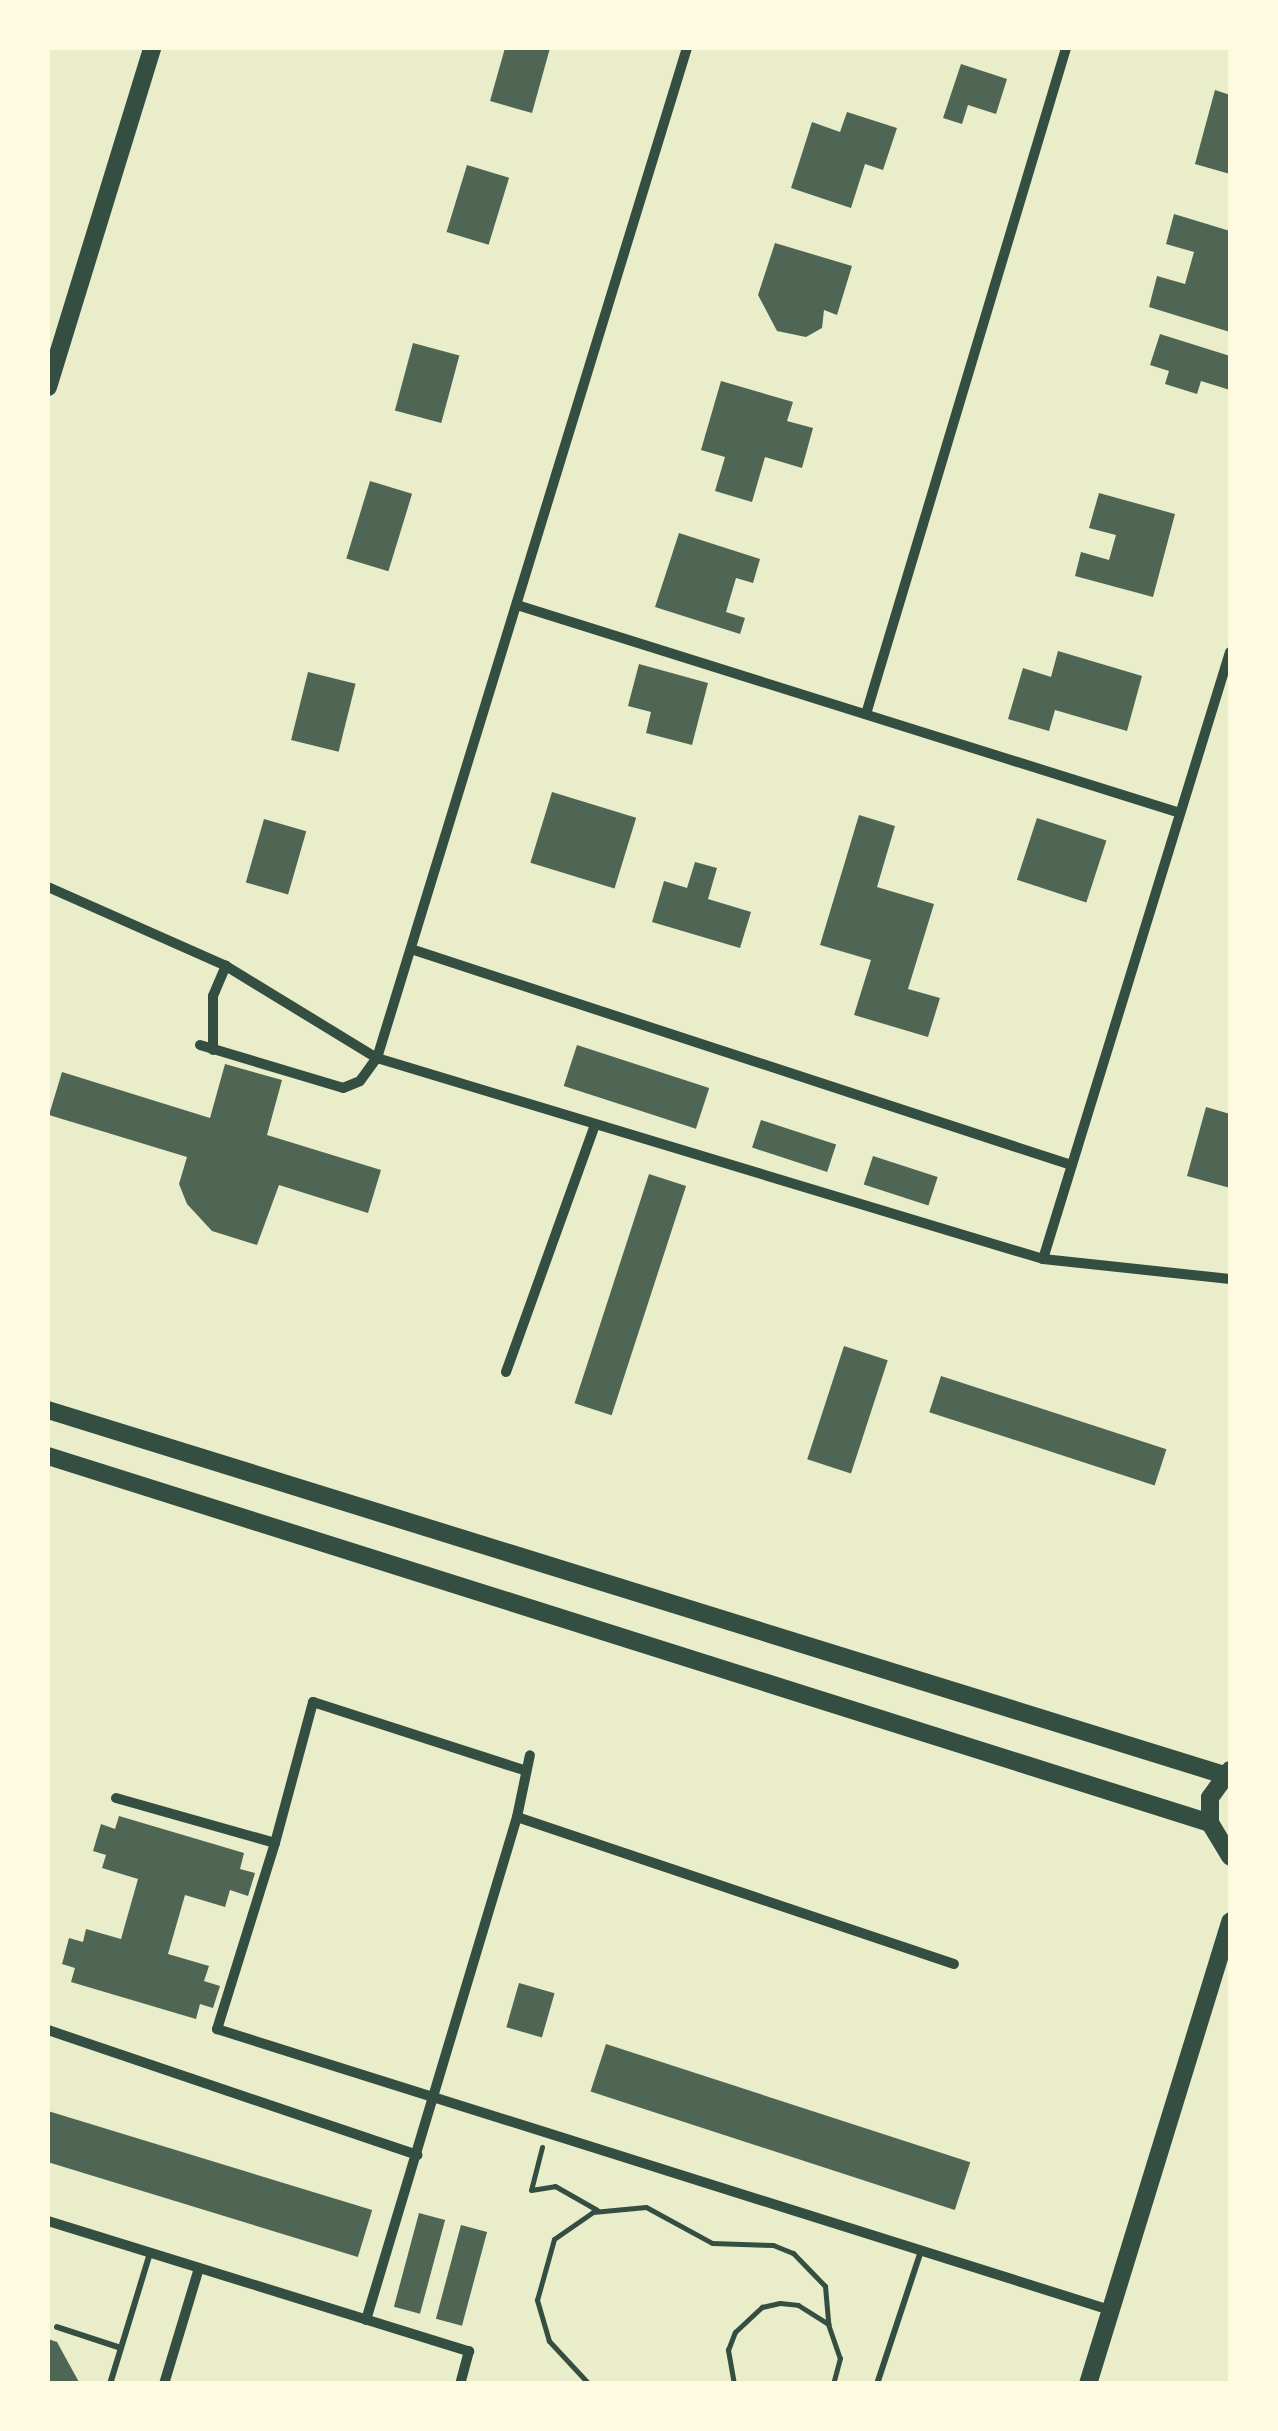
<!DOCTYPE html>
<html>
<head>
<meta charset="utf-8">
<style>
	body { margin:0 }
	#map { position:relative; width:1278px; height:2431px; overflow:hidden; background:#e9edc9; font-family:"Noto Sans",sans-serif }
	div>[style] { position:absolute }
	[style*='--x'] { left:calc(var(--x)*1px); top:calc(var(--y)*1px); width:calc(var(--w)*1px); rotate:calc(var(--a)*1deg) }
	.building>* { inset:0; background:#4f6655; transform-origin:0 0 }
	.path>* { height:5px; margin:-2.5px; padding:0 2.5px; transform-origin:2.5px; border-radius:2.5px; background:#344e41 }
	.service>* { height:6px; margin:-3px; padding:0 3px; transform-origin:3px; border-radius:3px; background:#344e41 }
	.minor>* { height:10px; margin:-5px; padding:0 5px; transform-origin:5px; border-radius:5px; background:#344e41 }
	.secondary>* { height:18px; margin:-9px; padding:0 9px; transform-origin:9px; border-radius:9px; background:#344e41 }
	span { translate:-50% -50%; white-space:nowrap; text-align:center; line-height:1.15; -webkit-text-stroke:8px #fefae0; paint-order:stroke }
	.frame { position:absolute; inset:0; border:50px solid #fefae0; pointer-events:none }
</style>
</head>
<body>
<div id="map">
	<div class="building">
		<div style="clip-path:polygon(505px 48px,550px 48px,532px 113px,490px 101px)"></div>
		<div style="clip-path:polygon(961px 64px,1007px 79px,996px 114px,968px 105px,962px 124px,943px 118px)"></div>
		<div style="clip-path:polygon(1215px 90px,1230px 95px,1230px 174px,1195px 164px)"></div>
		<div style="clip-path:polygon(847px 112px,897px 128px,883px 170px,865px 164px,851px 208px,791px 188px,812px 122px,840px 132px)"></div>
		<div style="left:467px;top:165px;width:44px;height:70px;rotate:17deg"></div>
		<div style="clip-path:polygon(1174px 214px,1230px 231px,1230px 332px,1149px 307px,1157px 276px,1185px 284px,1194px 252px,1166px 244px)"></div>
		<div style="clip-path:polygon(775px 243px,852px 266px,837px 315px,824px 310px,822px 328px,806px 337px,777px 331px,758px 295px)"></div>
		<div style="clip-path:polygon(1160px 334px,1230px 356px,1230px 390px,1201px 381px,1197px 394px,1165px 384px,1169px 371px,1150px 365px)"></div>
		<div style="left:413px;top:343px;width:48px;height:70px;rotate:15deg"></div>
		<div style="clip-path:polygon(721px 381px,793px 402px,787px 421px,813px 428px,802px 468px,765px 457px,752px 502px,715px 491px,725px 457px,701px 450px)"></div>
		<div style="left:370px;top:481px;width:44px;height:81px;rotate:17deg"></div>
		<div style="clip-path:polygon(1099px 493px,1175px 514px,1153px 597px,1075px 576px,1081px 552px,1109px 560px,1116px 535px,1089px 528px)"></div>
		<div style="clip-path:polygon(679px 533px,760px 559px,753px 583px,736px 578px,726px 612px,745px 618px,740px 634px,655px 607px)"></div>
		<div style="clip-path:polygon(1058px 651px,1142px 676px,1127px 731px,1055px 710px,1049px 731px,1008px 719px,1023px 668px,1051px 677px)"></div>
		<div style="clip-path:polygon(639px 664px,708px 683px,692px 745px,646px 733px,651px 712px,628px 706px)"></div>
		<div style="left:308px;top:672px;width:49px;height:70px;rotate:14deg"></div>
		<div style="left:552px;top:792px;width:88px;height:74px;rotate:17deg"></div>
		<div style="clip-path:polygon(859px 815px,895px 826px,877px 887px,934px 904px,908px 989px,940px 998px,928px 1037px,854px 1015px,871px 960px,820px 945px)"></div>
		<div style="left:1037px;top:818px;width:73px;height:65px;rotate:18deg"></div>
		<div style="left:264px;top:819px;width:44px;height:66px;rotate:16deg"></div>
		<div style="clip-path:polygon(695px 862px,717px 868px,708px 899px,751px 912px,740px 948px,652px 922px,664px 881px,687px 888px)"></div>
		<div style="left:577px;top:1045px;width:139px;height:43px;rotate:18deg"></div>
		<div style="clip-path:polygon(225px 1064px,282px 1080px,267px 1135px,381px 1170px,368px 1213px,279px 1185px,257px 1245px,212px 1231px,187px 1204px,179px 1184px,187px 1157px,49px 1115px,62px 1072px,210px 1118px)"></div>
		<div style="clip-path:polygon(1206px 1107px,1230px 1114px,1230px 1188px,1187px 1176px)"></div>
		<div style="left:761px;top:1120px;width:79px;height:29px;rotate:18deg"></div>
		<div style="left:873px;top:1156px;width:68px;height:30px;rotate:18deg"></div>
		<div style="left:649px;top:1174px;width:39px;height:241px;rotate:18deg"></div>
		<div style="left:844px;top:1346px;width:46px;height:119px;rotate:18deg"></div>
		<div style="left:941px;top:1376px;width:237px;height:38px;rotate:18deg"></div>
		<div style="clip-path:polygon(119px 1816px,244px 1853px,240px 1869px,255px 1873px,248px 1896px,230px 1890px,225px 1907px,185px 1895px,168px 1954px,209px 1966px,204px 1981px,220px 1986px,213px 2008px,200px 2004px,196px 2019px,71px 1982px,75px 1968px,62px 1964px,69px 1938px,83px 1942px,86px 1929px,121px 1939px,138px 1879px,102px 1868px,106px 1855px,93px 1851px,101px 1824px,115px 1829px)"></div>
		<div style="left:519px;top:1983px;width:37px;height:46px;rotate:16deg"></div>
		<div style="left:606px;top:2044px;width:383px;height:50px;rotate:18deg"></div>
		<div style="left:48px;top:2111px;width:339px;height:49px;rotate:17deg"></div>
		<div style="left:419px;top:2213px;width:27px;height:97px;rotate:15deg"></div>
		<div style="left:461px;top:2225px;width:27px;height:97px;rotate:15deg"></div>
		<div style="clip-path:polygon(48px 2339px,57px 2342px,80px 2384px,48px 2384px)"></div>
	</div>
	<div class="path">
		<div style="--x:542;--y:2147;--w:44;--a:104.3"></div>
		<div style="--x:531;--y:2190;--w:24;--a:-9"></div>
		<div style="--x:555;--y:2186;--w:48;--a:29.7"></div>
		<div style="--x:589;--y:2384;--w:59;--a:-132.9"></div>
		<div style="--x:549;--y:2341;--w:43;--a:-106.3"></div>
		<div style="--x:537;--y:2300;--w:63;--a:-74.4"></div>
		<div style="--x:554;--y:2239;--w:47;--a:-34.7"></div>
		<div style="--x:593;--y:2212;--w:53;--a:-5.4"></div>
		<div style="--x:646;--y:2207;--w:75;--a:28.6"></div>
		<div style="--x:712;--y:2243;--w:61;--a:1.9"></div>
		<div style="--x:773;--y:2245;--w:22;--a:22"></div>
		<div style="--x:793;--y:2253;--w:46;--a:45.9"></div>
		<div style="--x:825;--y:2286;--w:38;--a:85"></div>
		<div style="--x:707;--y:2384;--w:17;--a:0"></div>
		<div style="--x:734;--y:2384;--w:35;--a:-100"></div>
		<div style="--x:728;--y:2350;--w:19;--a:-69"></div>
		<div style="--x:735;--y:2332;--w:37;--a:-43"></div>
		<div style="--x:762;--y:2307;--w:18;--a:-13"></div>
		<div style="--x:780;--y:2303;--w:18;--a:6"></div>
		<div style="--x:798;--y:2305;--w:36;--a:32"></div>
		<div style="--x:828;--y:2324;--w:36;--a:71"></div>
		<div style="--x:840;--y:2358;--w:27;--a:105"></div>
	</div>
	<div class="service">
		<div style="--x:57;--y:2327;--w:67;--a:18.2"></div>
		<div style="--x:110;--y:2384;--w:137;--a:-73"></div>
		<div style="--x:877;--y:2384;--w:140;--a:-71.7"></div>
	</div>
	<div class="minor">
		<div style="--x:517;--y:605;--w:695;--a:17.42"></div>
		<div style="--x:866;--y:714;--w:695;--a:-73.28"></div>
		<div style="--x:48;--y:887;--w:195;--a:23.9"></div>
		<div style="--x:226;--y:966;--w:177;--a:31.4"></div>
		<div style="--x:377;--y:1058;--w:696;--a:16.79"></div>
		<div style="--x:1043;--y:1259;--w:188;--a:6.1"></div>
		<div style="--x:411;--y:949;--w:694;--a:18.12"></div>
		<div style="--x:200;--y:1045;--w:149;--a:16.7"></div>
		<div style="--x:343;--y:1088;--w:18;--a:-22"></div>
		<div style="--x:360;--y:1081;--w:29;--a:-54"></div>
		<div style="--x:377;--y:1058;--w:1057;--a:-72.94"></div>
		<div style="--x:213;--y:1050;--w:54;--a:-90"></div>
		<div style="--x:213;--y:996;--w:33;--a:-67"></div>
		<div style="--x:1043;--y:1259;--w:635;--a:-72.88"></div>
		<div style="--x:506;--y:1372;--w:263;--a:-70.2"></div>
		<div style="--x:116;--y:1798;--w:165;--a:15.8"></div>
		<div style="--x:275;--y:1843;--w:195;--a:107.3"></div>
		<div style="--x:217;--y:2029;--w:936;--a:17.47"></div>
		<div style="--x:517;--y:1817;--w:63;--a:-78.2"></div>
		<div style="--x:275;--y:1843;--w:146;--a:-74.9"></div>
		<div style="--x:313;--y:1702;--w:224;--a:17.9"></div>
		<div style="--x:48;--y:2030;--w:390;--a:18.7"></div>
		<div style="--x:48;--y:2221;--w:441;--a:17.2"></div>
		<div style="--x:469;--y:2351;--w:34;--a:105"></div>
		<div style="--x:366;--y:2320;--w:525;--a:-73.29"></div>
		<div style="--x:517;--y:1817;--w:461;--a:18.6"></div>
		<div style="--x:164;--y:2384;--w:121;--a:-73.2"></div>
	</div>
	<div class="secondary">
		<div style="--x:48;--y:387;--w:355;--a:-72.9"></div>
		<div style="--x:48;--y:1410;--w:1231;--a:17.24"></div>
		<div style="--x:48;--y:1456;--w:1219;--a:17.53"></div>
		<div style="--x:1230;--y:1770;--w:34;--a:126"></div>
		<div style="--x:1210;--y:1798;--w:25;--a:90"></div>
		<div style="--x:1210;--y:1823;--w:39;--a:59"></div>
		<div style="--x:1088;--y:2384;--w:484;--a:-72.9"></div>
	</div>
	<div class="frame"></div>
</div>
</body>
</html>
